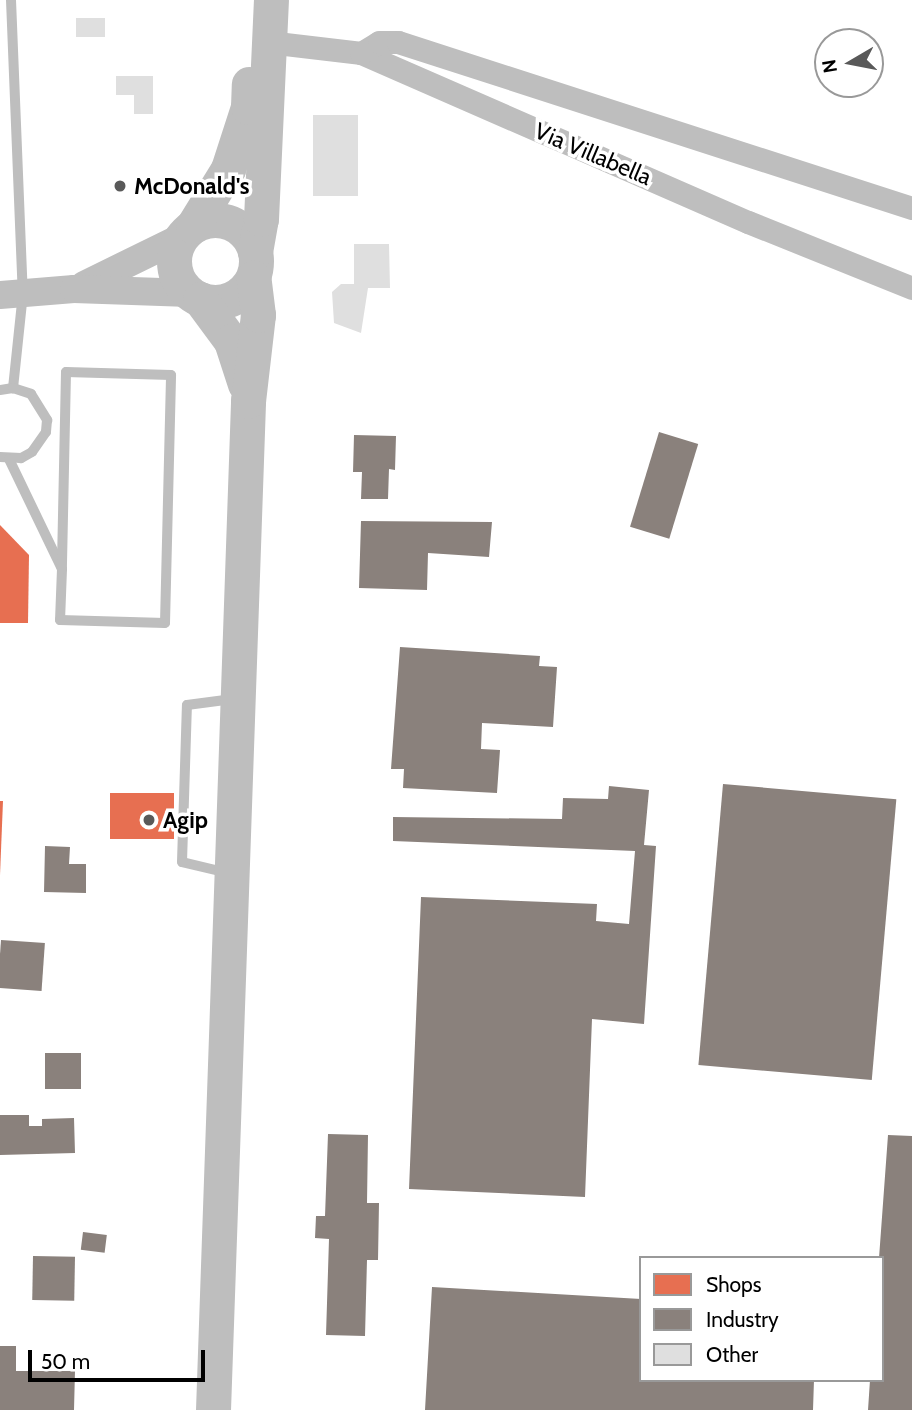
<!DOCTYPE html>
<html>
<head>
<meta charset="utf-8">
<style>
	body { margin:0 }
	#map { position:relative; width:912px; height:1410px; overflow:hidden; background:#fff; font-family:Cabin,sans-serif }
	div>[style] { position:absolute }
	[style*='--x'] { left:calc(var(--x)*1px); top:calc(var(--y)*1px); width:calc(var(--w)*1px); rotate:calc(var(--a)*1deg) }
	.shops>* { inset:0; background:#e76f51; transform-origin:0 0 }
	.industry>* { inset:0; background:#8a817c; transform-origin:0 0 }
	.building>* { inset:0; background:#dfdfdf; transform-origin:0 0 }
	.service>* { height:10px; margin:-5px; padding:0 5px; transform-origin:5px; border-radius:5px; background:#bebebe }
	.minor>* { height:23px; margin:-11.5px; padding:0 11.5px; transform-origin:11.5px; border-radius:11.5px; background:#bebebe }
	.tertiary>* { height:28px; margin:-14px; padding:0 14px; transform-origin:14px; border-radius:14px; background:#bebebe }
	.primary>* { height:35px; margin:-17.5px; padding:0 17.5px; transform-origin:17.5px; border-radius:17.5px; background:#bebebe }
	.primary>.ring { margin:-17.5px; padding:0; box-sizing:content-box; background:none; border:35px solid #bebebe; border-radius:50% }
	.dots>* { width:19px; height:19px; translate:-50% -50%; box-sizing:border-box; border:4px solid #fff; border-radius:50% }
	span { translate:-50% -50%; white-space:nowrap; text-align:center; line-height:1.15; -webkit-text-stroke:7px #fff; paint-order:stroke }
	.street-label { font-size:23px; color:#000 }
	.poi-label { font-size:23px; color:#000; font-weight:700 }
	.left { translate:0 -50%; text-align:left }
	.legend { position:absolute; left:639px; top:1256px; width:245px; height:126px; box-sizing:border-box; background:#fff; border:2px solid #999; margin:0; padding:9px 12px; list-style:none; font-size:21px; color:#000 }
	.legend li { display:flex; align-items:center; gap:14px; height:35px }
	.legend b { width:35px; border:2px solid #999 }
	.north { position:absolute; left:814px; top:28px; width:70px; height:70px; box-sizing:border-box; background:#fff; border:2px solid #999; border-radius:50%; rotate:260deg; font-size:19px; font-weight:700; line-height:28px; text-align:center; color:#000 }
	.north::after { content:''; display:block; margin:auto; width:24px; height:32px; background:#595959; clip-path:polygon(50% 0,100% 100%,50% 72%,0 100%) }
	.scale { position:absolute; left:28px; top:1350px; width:177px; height:32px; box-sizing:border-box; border:4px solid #000; border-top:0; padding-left:9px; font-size:21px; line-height:24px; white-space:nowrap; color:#000; -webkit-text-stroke:5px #fff; paint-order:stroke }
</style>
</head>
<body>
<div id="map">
	<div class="shops">
		<div style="clip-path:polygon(0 525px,29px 555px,28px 623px,0 623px)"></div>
		<div style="left:174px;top:793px;width:46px;height:64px;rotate:90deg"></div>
		<div style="clip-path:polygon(0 801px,3px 801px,0 875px)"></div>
	</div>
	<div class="industry">
		<div style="left:659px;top:432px;width:41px;height:99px;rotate:17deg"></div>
		<div style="clip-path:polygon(354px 435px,396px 436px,395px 470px,389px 469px,388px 499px,361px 499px,362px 472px,353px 472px)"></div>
		<div style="clip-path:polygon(361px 521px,492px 522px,489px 557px,428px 553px,427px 590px,359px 588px)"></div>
		<div style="clip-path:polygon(400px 647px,540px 656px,539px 666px,557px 667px,553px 727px,482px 723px,481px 749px,500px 750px,497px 793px,403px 788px,404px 769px,391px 769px)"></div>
		<div style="left:723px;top:784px;width:174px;height:282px;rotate:5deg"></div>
		<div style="clip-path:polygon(609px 786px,649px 790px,644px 845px,656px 846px,644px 1024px,592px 1019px,585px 1197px,409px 1189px,421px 897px,597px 904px,596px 921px,629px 924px,635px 851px,393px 841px,393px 817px,562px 819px,563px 798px,608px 799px)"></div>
		<div style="clip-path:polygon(45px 846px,70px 847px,69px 864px,86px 864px,86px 893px,44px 892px)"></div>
		<div style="left:1px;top:940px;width:44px;height:48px;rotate:4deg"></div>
		<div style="left:81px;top:1053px;width:36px;height:36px;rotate:90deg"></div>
		<div style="clip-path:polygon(0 1115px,29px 1115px,29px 1126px,42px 1126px,42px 1119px,74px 1118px,75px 1153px,0 1155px)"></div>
		<div style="clip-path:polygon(328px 1134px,368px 1135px,367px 1203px,379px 1203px,378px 1260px,367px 1260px,365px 1336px,326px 1335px,329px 1239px,315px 1238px,316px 1216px,325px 1216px)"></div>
		<div style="clip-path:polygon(888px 1135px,912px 1136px,912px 1410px,868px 1410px,870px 1380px,882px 1380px,882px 1258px,879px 1258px)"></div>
		<div style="left:83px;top:1232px;width:24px;height:18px;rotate:7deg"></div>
		<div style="left:33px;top:1256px;width:42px;height:44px;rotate:1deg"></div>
		<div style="clip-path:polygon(432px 1287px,641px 1299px,641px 1380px,814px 1380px,813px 1410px,425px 1410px)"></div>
		<div style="clip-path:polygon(0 1346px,16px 1346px,16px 1371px,75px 1371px,74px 1410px,0 1410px)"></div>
	</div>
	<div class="building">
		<div style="left:76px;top:18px;width:29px;height:19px"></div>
		<div style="clip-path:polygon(116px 76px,153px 76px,153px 114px,134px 114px,134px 95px,116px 95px)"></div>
		<div style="left:313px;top:115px;width:45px;height:81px"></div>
		<div style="clip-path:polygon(354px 244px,389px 244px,390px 288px,368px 288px,361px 333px,334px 323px,332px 292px,341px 284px,354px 284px)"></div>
	</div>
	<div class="service">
		<div style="--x:11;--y:0;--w:293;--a:87.7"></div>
		<div style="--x:23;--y:293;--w:96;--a:96"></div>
		<div style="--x:0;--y:390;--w:13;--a:-9"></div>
		<div style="--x:13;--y:388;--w:19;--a:18"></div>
		<div style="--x:31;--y:394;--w:31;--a:58"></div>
		<div style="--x:47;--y:420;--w:12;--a:95"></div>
		<div style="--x:46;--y:432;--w:24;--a:125"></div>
		<div style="--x:32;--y:452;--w:13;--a:151"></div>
		<div style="--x:21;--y:458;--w:21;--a:-177"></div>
		<div style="--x:9;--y:459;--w:122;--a:64.3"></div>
		<div style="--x:62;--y:569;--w:51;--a:92.2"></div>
		<div style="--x:60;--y:620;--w:105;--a:1.6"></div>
		<div style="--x:165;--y:623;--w:248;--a:-88.6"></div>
		<div style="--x:171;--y:375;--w:105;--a:-178.4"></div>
		<div style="--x:66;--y:372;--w:197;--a:91.2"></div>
		<div style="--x:228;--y:873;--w:47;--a:-166.6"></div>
		<div style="--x:182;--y:862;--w:157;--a:-88.2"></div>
		<div style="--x:187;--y:705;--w:46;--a:-7.4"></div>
	</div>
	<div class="minor">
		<div style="--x:268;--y:42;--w:94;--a:6.7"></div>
		<div style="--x:361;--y:53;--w:422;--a:23.6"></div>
		<div style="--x:748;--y:222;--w:177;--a:21.9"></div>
		<div style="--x:361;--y:53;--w:21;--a:-31"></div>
		<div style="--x:379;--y:42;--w:19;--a:0"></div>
		<div style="--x:398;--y:42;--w:540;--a:17.9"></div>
	</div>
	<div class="tertiary">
		<div style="--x:84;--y:285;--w:109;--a:-26.1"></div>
		<div style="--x:0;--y:295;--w:74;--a:-4.6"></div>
		<div style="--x:74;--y:289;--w:116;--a:2"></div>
	</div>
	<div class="primary">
		<div class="ring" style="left:174px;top:220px;width:47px;height:47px"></div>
		<div style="--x:193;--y:226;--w:67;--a:-58.4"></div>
		<div style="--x:228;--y:169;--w:65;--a:-72.1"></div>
		<div style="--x:248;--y:107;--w:23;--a:-88"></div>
		<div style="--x:255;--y:252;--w:34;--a:-80"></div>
		<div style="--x:261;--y:219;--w:219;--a:-87.4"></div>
		<div style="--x:200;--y:299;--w:52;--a:53.6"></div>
		<div style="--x:231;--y:341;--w:45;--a:72"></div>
		<div style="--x:213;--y:1410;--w:1010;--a:-88.01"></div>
		<div style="--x:248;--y:401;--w:87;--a:-83.4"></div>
		<div style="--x:258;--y:315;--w:38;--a:-97"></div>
	</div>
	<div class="dots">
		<div style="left:120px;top:186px;background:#595959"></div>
		<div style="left:149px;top:820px;background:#595959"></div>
	</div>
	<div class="street-label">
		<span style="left:593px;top:154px;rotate:23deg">Via Villabella</span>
	</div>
	<div class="poi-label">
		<span class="left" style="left:134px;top:186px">McDonald's</span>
		<span class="left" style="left:163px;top:820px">Agip</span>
	</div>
	<ul class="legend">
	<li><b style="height:19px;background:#e76f51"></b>Shops</li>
	<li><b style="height:19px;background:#8a817c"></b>Industry</li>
	<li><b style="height:19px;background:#dfdfdf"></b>Other</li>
	</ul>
	<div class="north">N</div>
	<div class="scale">50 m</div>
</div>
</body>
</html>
